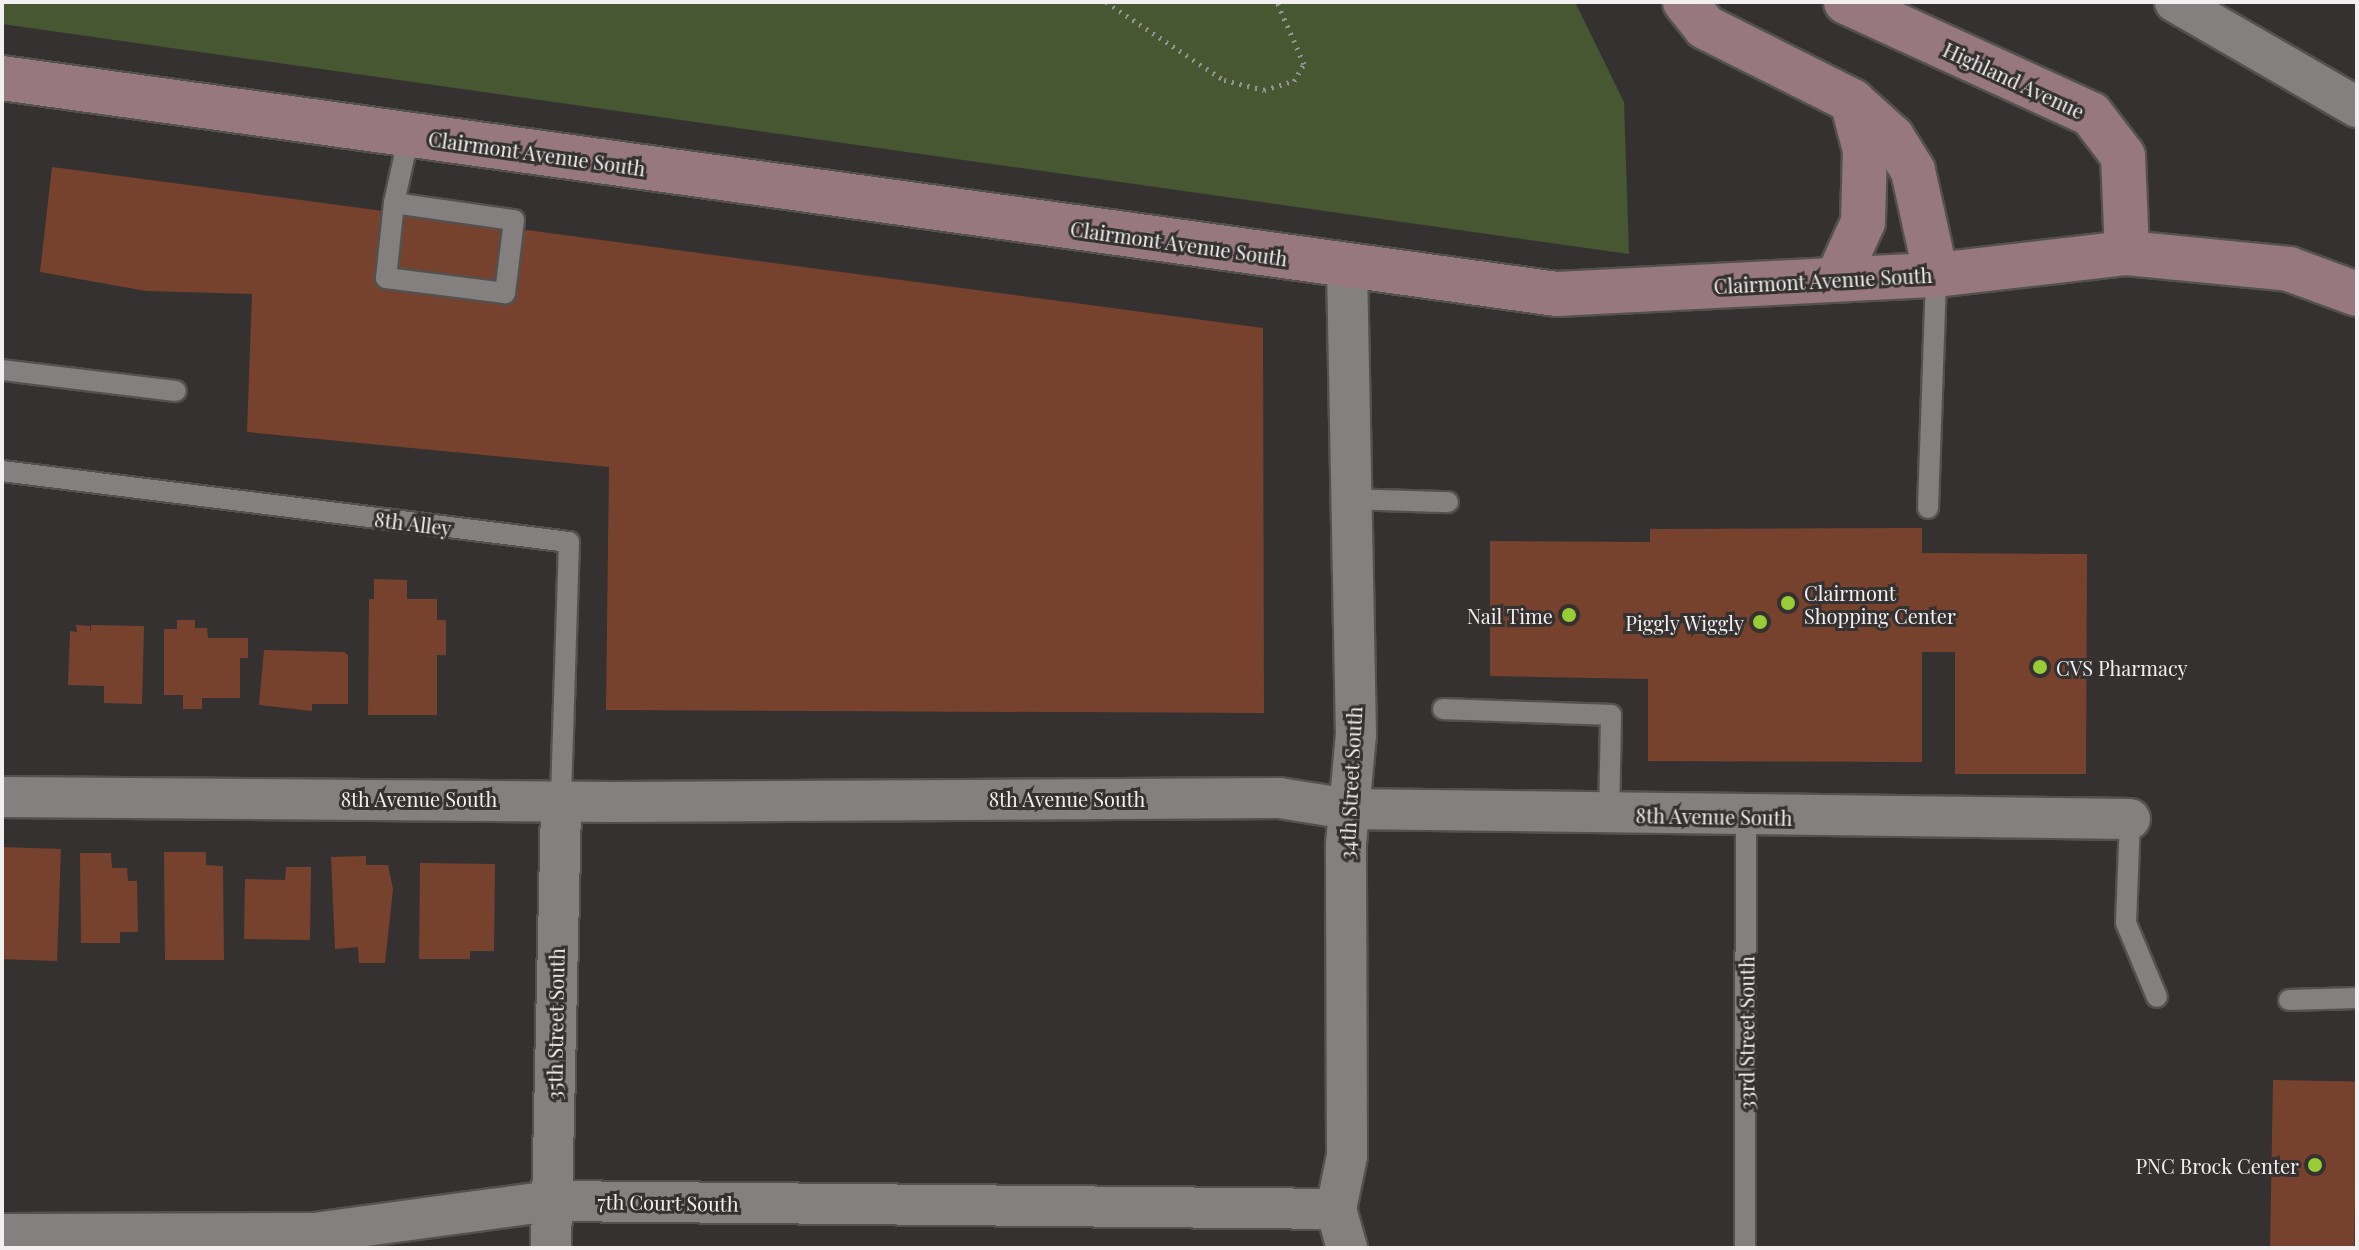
<!DOCTYPE html>
<html>
<head>
<meta charset="utf-8">
<style>
	body { margin:0 }
	#map { position:relative; width:2359px; height:1250px; overflow:hidden; background:#343130; font-family:"Playfair Display",serif }
	div>[style] { position:absolute }
	[style*='--x'] { left:calc(var(--x)*1px); top:calc(var(--y)*1px); width:calc(var(--w)*1px); rotate:calc(var(--a)*1deg) }
	.green>* { inset:0; background:#465731 }
	.building>* { inset:0; background:#77422d; transform-origin:0 0 }
	.path>* { height:5px; margin-top:-2.5px; transform-origin:0; background:repeating-linear-gradient(90deg,#969393 0 2px,transparent 0 8px) }
	.roads { filter:drop-shadow(2px 0 #535150) drop-shadow(-2px 0 #535150) drop-shadow(0 2px #535150) drop-shadow(0 -2px #535150) }
	.lane>* { height:20px; margin:-10px; padding:0 10px; transform-origin:10px; border-radius:10px; background:#84807f }
	.street>* { height:40px; margin:-20px; padding:0 20px; transform-origin:20px; border-radius:20px; background:#84807f }
	.secondary>* { height:44px; margin:-22px; padding:0 22px; transform-origin:22px; border-radius:22px; background:#97787e }
	.dots>* { width:22px; height:22px; translate:-50% -50%; box-sizing:border-box; border:4px solid #343130; border-radius:50% }
	span { translate:-50% -50%; white-space:nowrap; text-align:center; line-height:1.15; -webkit-text-stroke:6px #343130; paint-order:stroke }
	.street-label { font-size:20px; color:#f1efef }
	.poi-label { font-size:20px; color:#f1efef }
	.left { translate:0 -50%; text-align:left }
	.right { translate:-100% -50%; text-align:right }
	.frame { position:absolute; inset:0; border:4px solid #f1efef; pointer-events:none }
</style>
</head>
<body>
<div id="map">
	<div class="green">
		<div style="clip-path:polygon(2px 2px,1575px 2px,1624px 102px,1629px 254px,2px 24px)"></div>
	</div>
	<div class="building">
		<div style="clip-path:polygon(52px 167px,1263px 328px,1264px 713px,606px 710px,609px 467px,247px 432px,252px 294px,146px 291px,40px 272px)"></div>
		<div style="clip-path:polygon(1922px 528px,1922px 553px,2087px 554px,2086px 774px,1955px 774px,1955px 652px,1922px 652px,1922px 762px,1648px 761px,1648px 679px,1490px 676px,1490px 541px,1650px 542px,1650px 529px)"></div>
		<div style="clip-path:polygon(374px 579px,407px 580px,407px 599px,437px 599px,437px 620px,446px 620px,446px 655px,437px 655px,437px 715px,368px 715px,369px 599px,374px 599px)"></div>
		<div style="clip-path:polygon(177px 620px,195px 620px,195px 628px,207px 628px,208px 638px,248px 638px,248px 658px,240px 658px,240px 698px,202px 698px,202px 709px,183px 709px,183px 695px,164px 695px,164px 629px,177px 629px)"></div>
		<div style="clip-path:polygon(76px 625px,90px 626px,90px 637px,91px 625px,144px 626px,142px 704px,104px 703px,104px 686px,68px 685px,70px 631px,77px 632px)"></div>
		<div style="clip-path:polygon(264px 650px,344px 652px,348px 655px,348px 704px,312px 704px,312px 711px,259px 705px)"></div>
		<div style="left:2px;top:847px;width:59px;height:112px;rotate:2deg"></div>
		<div style="clip-path:polygon(164px 852px,206px 852px,206px 865px,223px 866px,224px 960px,165px 960px)"></div>
		<div style="clip-path:polygon(80px 853px,111px 853px,112px 868px,127px 868px,128px 881px,137px 881px,138px 932px,120px 932px,120px 943px,81px 943px)"></div>
		<div style="clip-path:polygon(366px 856px,366px 865px,388px 865px,393px 889px,385px 963px,359px 963px,358px 947px,335px 949px,331px 857px)"></div>
		<div style="clip-path:polygon(420px 863px,495px 864px,494px 951px,470px 951px,470px 959px,419px 959px)"></div>
		<div style="clip-path:polygon(286px 867px,311px 867px,310px 940px,244px 939px,245px 879px,285px 880px)"></div>
		<div style="left:2273px;top:1080px;width:84px;height:168px;rotate:1deg"></div>
	</div>
	<div class="path">
		<div style="--x:1106;--y:2;--w:141;--a:33.5"></div>
		<div style="--x:1224;--y:80;--w:41;--a:14"></div>
		<div style="--x:1264;--y:90;--w:31;--a:-17"></div>
		<div style="--x:1294;--y:81;--w:20;--a:-60"></div>
		<div style="--x:1304;--y:64;--w:68;--a:-113.5"></div>
	</div>
	<div class="roads">
		<div class="lane">
			<div style="--x:394;--y:203;--w:121;--a:8.1"></div>
			<div style="--x:514;--y:220;--w:74;--a:97"></div>
			<div style="--x:505;--y:293;--w:120;--a:-172.8"></div>
			<div style="--x:386;--y:278;--w:75;--a:-83.9"></div>
			<div style="--x:394;--y:203;--w:70;--a:-77.6"></div>
			<div style="--x:2;--y:370;--w:175;--a:6.9"></div>
			<div style="--x:2;--y:471;--w:571;--a:7.14"></div>
			<div style="--x:569;--y:542;--w:258;--a:91.8"></div>
			<div style="--x:1350;--y:499;--w:98;--a:1.8"></div>
			<div style="--x:1928;--y:508;--w:233;--a:-88"></div>
			<div style="--x:1443;--y:709;--w:168;--a:2"></div>
			<div style="--x:1611;--y:715;--w:100;--a:91.1"></div>
			<div style="--x:2130;--y:819;--w:104;--a:92.2"></div>
			<div style="--x:2126;--y:923;--w:80;--a:67.3"></div>
			<div style="--x:2289;--y:1000;--w:68;--a:-1.7"></div>
			<div style="--x:1745;--y:1248;--w:430;--a:-89.9"></div>
		</div>
		<div class="street">
			<div style="--x:2175;--y:2;--w:210;--a:30"></div>
			<div style="--x:2;--y:797;--w:614;--a:0.47"></div>
			<div style="--x:616;--y:802;--w:663;--a:-0.35"></div>
			<div style="--x:1279;--y:798;--w:71;--a:8.9"></div>
			<div style="--x:1349;--y:809;--w:781;--a:0.73"></div>
			<div style="--x:2;--y:1234;--w:312;--a:-0.2"></div>
			<div style="--x:314;--y:1233;--w:239;--a:-7.7"></div>
			<div style="--x:551;--y:1201;--w:785;--a:0.58"></div>
			<div style="--x:551;--y:1248;--w:448;--a:-88.7"></div>
			<div style="--x:1347;--y:1248;--w:41;--a:-105.8"></div>
			<div style="--x:1336;--y:1209;--w:54;--a:-78.3"></div>
			<div style="--x:1347;--y:1156;--w:312;--a:-90.2"></div>
			<div style="--x:1346;--y:844;--w:109;--a:-84.8"></div>
			<div style="--x:1356;--y:735;--w:469;--a:-91.1"></div>
		</div>
		<div class="secondary">
			<div style="--x:1685;--y:2;--w:32;--a:51"></div>
			<div style="--x:1705;--y:27;--w:165;--a:26.7"></div>
			<div style="--x:1852;--y:101;--w:51;--a:75.1"></div>
			<div style="--x:1865;--y:150;--w:72;--a:91.6"></div>
			<div style="--x:1863;--y:222;--w:60;--a:114.4"></div>
			<div style="--x:1846;--y:2;--w:269;--a:24.6"></div>
			<div style="--x:2091;--y:114;--w:53;--a:52.7"></div>
			<div style="--x:2123;--y:156;--w:97;--a:87.6"></div>
			<div style="--x:2;--y:78;--w:1570;--a:7.91"></div>
			<div style="--x:1557;--y:294;--w:379;--a:-2.9"></div>
			<div style="--x:1936;--y:275;--w:192;--a:-6.6"></div>
			<div style="--x:2127;--y:253;--w:163;--a:5.6"></div>
			<div style="--x:2289;--y:269;--w:72;--a:20.2"></div>
			<div style="--x:1852;--y:101;--w:54;--a:42"></div>
			<div style="--x:1892;--y:137;--w:40;--a:58"></div>
			<div style="--x:1913;--y:171;--w:107;--a:77.5"></div>
		</div>
	</div>
	<div class="dots">
		<div style="left:1788px;top:603px;background:#99cb36"></div>
		<div style="left:1569px;top:615px;background:#99cb36"></div>
		<div style="left:1760px;top:622px;background:#99cb36"></div>
		<div style="left:2040px;top:667px;background:#99cb36"></div>
		<div style="left:2315px;top:1165px;background:#99cb36"></div>
	</div>
	<div class="street-label">
		<span style="left:2014px;top:80px;rotate:25deg">Highland Avenue</span>
		<span style="left:537px;top:153px;rotate:8deg">Clairmont Avenue South</span>
		<span style="left:1179px;top:243px;rotate:8deg">Clairmont Avenue South</span>
		<span style="left:1823px;top:280px;rotate:-3deg">Clairmont Avenue South</span>
		<span style="left:413px;top:523px;rotate:7deg">8th Alley</span>
		<span style="left:1350px;top:783px;rotate:-87deg">34th Street South</span>
		<span style="left:419px;top:798px">8th Avenue South</span>
		<span style="left:1067px;top:798px">8th Avenue South</span>
		<span style="left:1714px;top:816px;rotate:1deg">8th Avenue South</span>
		<span style="left:555px;top:1024px;rotate:-89deg">35th Street South</span>
		<span style="left:1746px;top:1033px;rotate:-90deg">33rd Street South</span>
		<span style="left:668px;top:1202px;rotate:1deg">7th Court South</span>
	</div>
	<div class="poi-label">
		<span class="left" style="left:1804px;top:604px">Clairmont<br>Shopping Center</span>
		<span class="right" style="left:1553px;top:615px">Nail Time</span>
		<span class="right" style="left:1744px;top:622px">Piggly Wiggly</span>
		<span class="left" style="left:2056px;top:667px">CVS Pharmacy</span>
		<span class="right" style="left:2299px;top:1165px">PNC Brock Center</span>
	</div>
	<div class="frame"></div>
</div>
</body>
</html>
